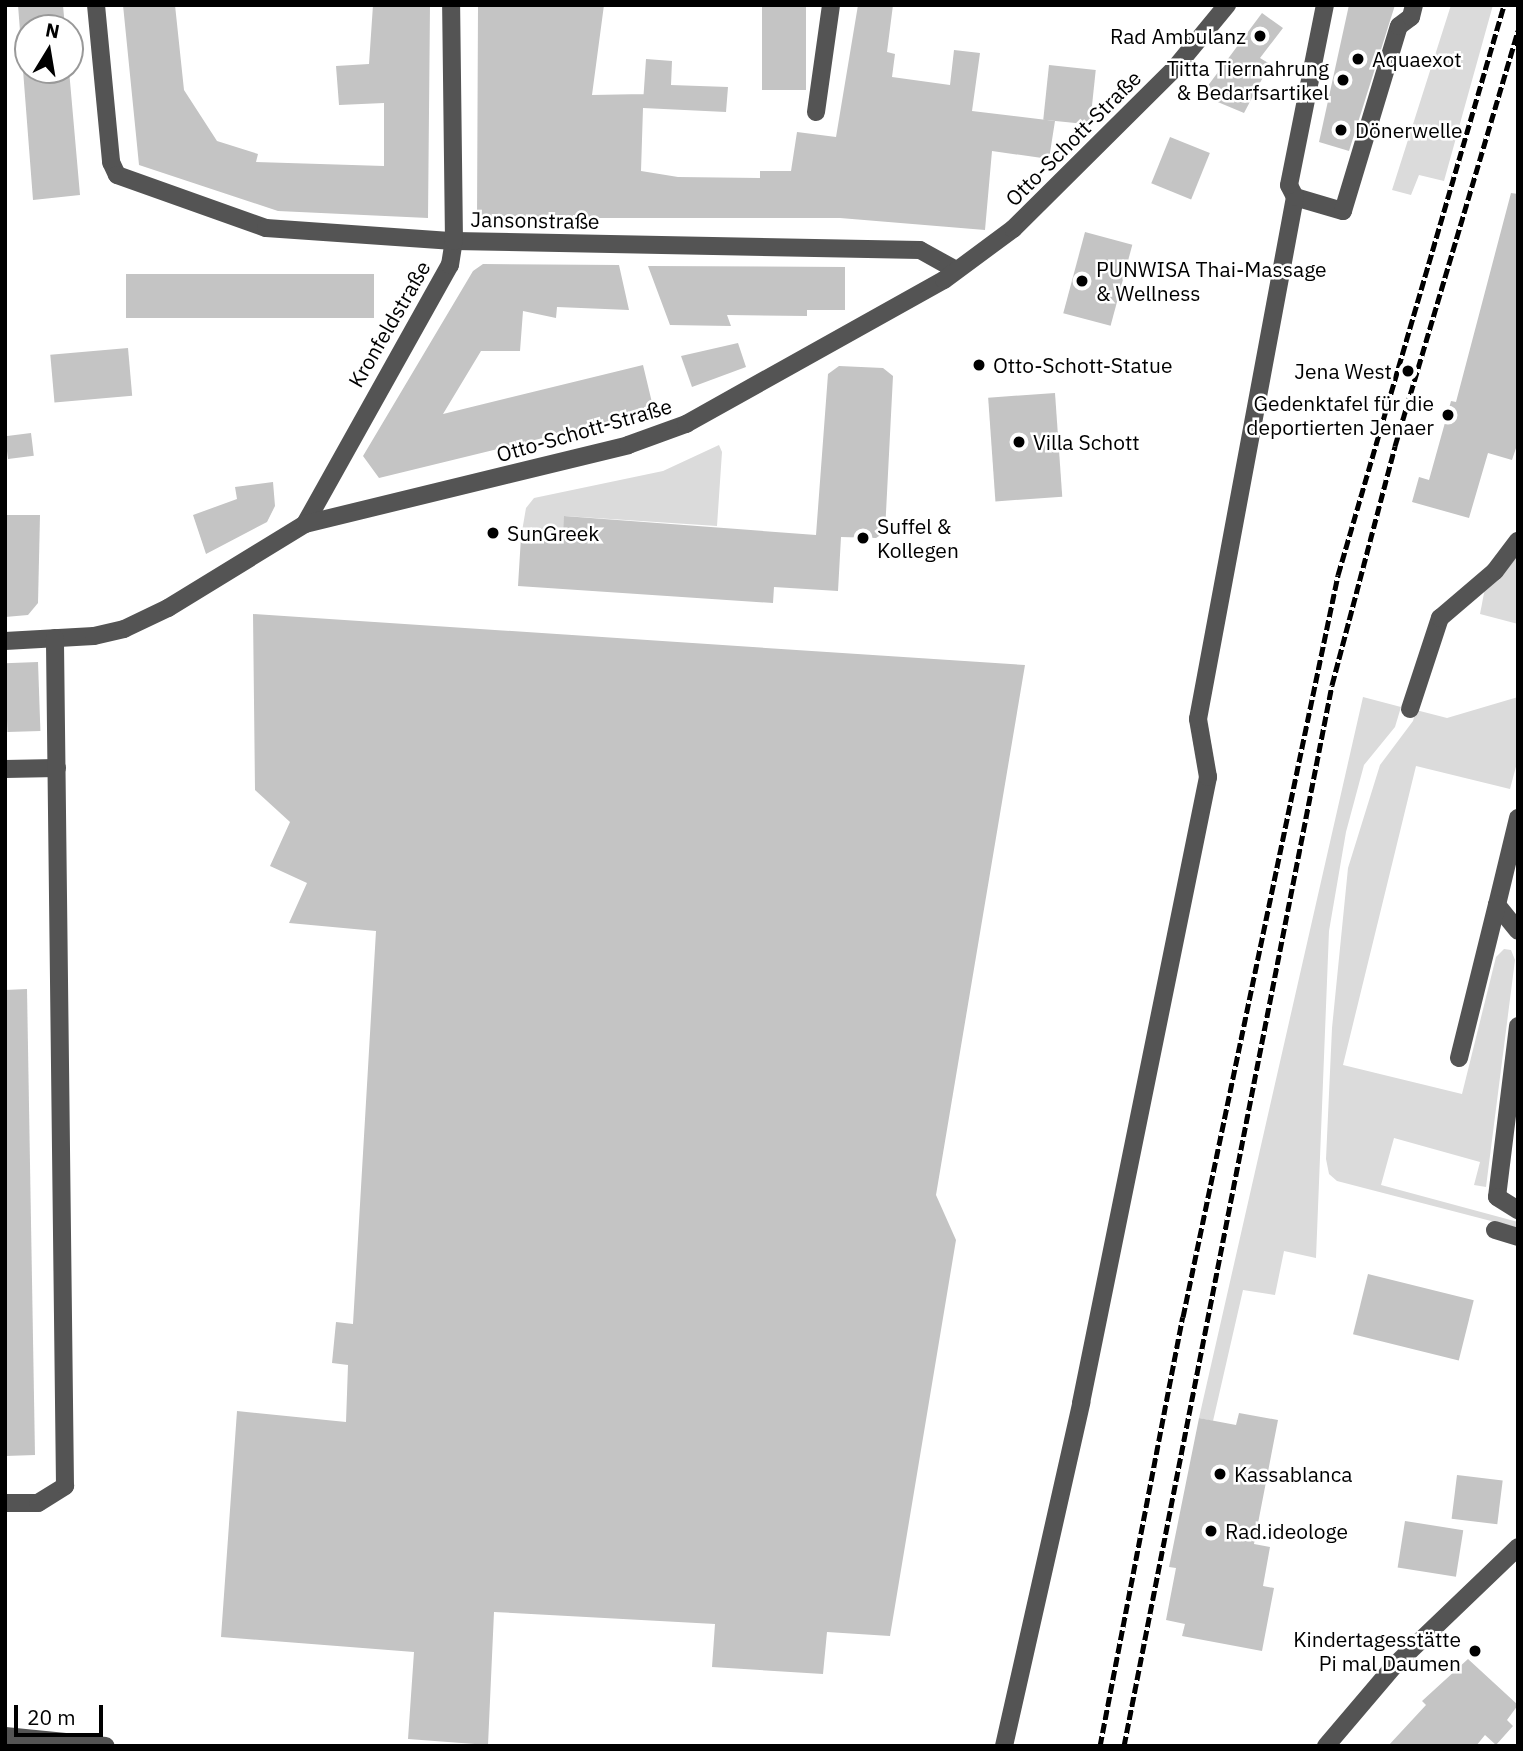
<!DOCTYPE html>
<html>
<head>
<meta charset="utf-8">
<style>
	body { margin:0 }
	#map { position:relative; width:1523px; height:1751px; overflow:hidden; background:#fff; font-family:"IBM Plex Sans",sans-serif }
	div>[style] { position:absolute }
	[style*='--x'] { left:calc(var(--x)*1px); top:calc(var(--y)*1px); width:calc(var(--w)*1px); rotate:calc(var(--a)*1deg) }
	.green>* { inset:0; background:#dbdbdb }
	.building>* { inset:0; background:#c4c4c4; transform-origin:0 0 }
	.minor>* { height:18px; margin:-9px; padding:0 9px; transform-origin:9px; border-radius:9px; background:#545454 }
	.rail>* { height:5px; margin-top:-2.5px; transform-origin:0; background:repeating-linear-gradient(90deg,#000 0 10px,transparent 0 13.5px) }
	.dots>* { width:19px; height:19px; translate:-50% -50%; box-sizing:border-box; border:4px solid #fff; border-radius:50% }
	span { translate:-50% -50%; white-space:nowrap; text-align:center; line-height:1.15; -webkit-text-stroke:5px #fff; paint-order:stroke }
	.poi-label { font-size:21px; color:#000 }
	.right { translate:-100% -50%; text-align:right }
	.left { translate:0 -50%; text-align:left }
	.street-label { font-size:21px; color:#000 }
	.frame { position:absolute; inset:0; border:7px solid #000; pointer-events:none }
	.north { position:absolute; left:14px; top:14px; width:70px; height:70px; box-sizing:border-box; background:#fff; border:2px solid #999; border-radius:50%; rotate:11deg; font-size:19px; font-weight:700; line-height:28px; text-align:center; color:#000 }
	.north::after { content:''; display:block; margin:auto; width:24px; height:32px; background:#000; clip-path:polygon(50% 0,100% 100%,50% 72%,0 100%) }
	.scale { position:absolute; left:14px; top:1705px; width:89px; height:32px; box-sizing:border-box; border:4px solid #000; border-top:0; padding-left:9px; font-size:21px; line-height:24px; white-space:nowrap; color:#000; -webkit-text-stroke:5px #fff; paint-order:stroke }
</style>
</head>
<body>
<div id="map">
	<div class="green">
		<div style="clip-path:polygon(1451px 5px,1493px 5px,1444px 181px,1419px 175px,1411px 195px,1392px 190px)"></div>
		<div style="clip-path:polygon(719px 445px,722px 452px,717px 526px,565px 516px,563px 540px,521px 537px,526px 508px,534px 498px,663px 471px)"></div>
		<div style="clip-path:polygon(1518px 552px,1518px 624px,1480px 614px,1485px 588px)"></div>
		<div style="clip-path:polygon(1363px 697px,1401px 707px,1395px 727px,1364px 765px,1346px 832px,1329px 931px,1316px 1258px,1284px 1251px,1275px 1295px,1243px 1290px,1213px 1421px,1199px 1418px)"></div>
		<div style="clip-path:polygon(1518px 697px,1518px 759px,1510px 789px,1416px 766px,1343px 1065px,1462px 1094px,1496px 957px,1504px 949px,1511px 950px,1515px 960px,1486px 1187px,1474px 1185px,1480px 1162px,1394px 1138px,1381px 1185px,1518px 1222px,1518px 1228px,1337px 1181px,1329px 1174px,1326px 1159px,1332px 1028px,1348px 868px,1380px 765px,1413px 721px,1416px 710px,1447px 718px)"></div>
	</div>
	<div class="building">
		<div style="clip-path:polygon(18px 5px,63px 5px,65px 28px,28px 28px,28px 70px,69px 70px,80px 195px,33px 200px)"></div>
		<div style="clip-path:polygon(123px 5px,175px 5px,184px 90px,217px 141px,258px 154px,256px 162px,384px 166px,384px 103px,339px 105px,336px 66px,369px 64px,373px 5px,430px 5px,428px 218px,278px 211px,139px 165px)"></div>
		<div style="clip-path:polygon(478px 5px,604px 5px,592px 95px,644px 94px,643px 103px,646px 59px,672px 61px,671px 85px,728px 87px,726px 112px,643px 108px,641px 171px,678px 177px,760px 178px,760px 171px,791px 171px,797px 132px,836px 137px,858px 5px,893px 5px,887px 52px,895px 54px,892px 77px,950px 85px,954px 50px,980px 53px,972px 111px,1055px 121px,1049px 159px,992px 151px,985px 230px,840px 218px,477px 218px)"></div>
		<div style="left:762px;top:5px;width:44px;height:85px"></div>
		<div style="clip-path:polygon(1349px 5px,1395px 5px,1349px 151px,1319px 142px)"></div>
		<div style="clip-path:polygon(1262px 13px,1283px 28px,1260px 58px,1270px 64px,1244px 113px,1201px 95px)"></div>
		<div style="left:1049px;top:65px;width:47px;height:55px;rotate:6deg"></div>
		<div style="left:1170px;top:137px;width:43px;height:50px;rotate:22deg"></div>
		<div style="clip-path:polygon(1511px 193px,1518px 194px,1518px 442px,1512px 460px,1488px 453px,1469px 518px,1412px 502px,1419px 477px,1429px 480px,1451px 401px,1456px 402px)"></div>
		<div style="left:1085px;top:232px;width:49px;height:84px;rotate:15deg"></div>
		<div style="clip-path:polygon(483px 264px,619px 265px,629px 310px,557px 307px,556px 318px,523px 311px,520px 351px,481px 351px,443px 414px,643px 365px,654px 411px,379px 478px,363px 456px,473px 271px)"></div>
		<div style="clip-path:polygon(648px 266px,845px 267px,845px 310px,807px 310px,807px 316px,727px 315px,731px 326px,670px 325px)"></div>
		<div style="left:126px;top:274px;width:248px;height:44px"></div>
		<div style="clip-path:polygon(738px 343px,746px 367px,692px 387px,681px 356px)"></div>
		<div style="left:128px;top:348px;width:48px;height:78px;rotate:85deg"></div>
		<div style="clip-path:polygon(839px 366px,883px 368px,893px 376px,885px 532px,876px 538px,841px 537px,838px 591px,774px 587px,773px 603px,518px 586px,521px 537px,563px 540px,564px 516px,816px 535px,828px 374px)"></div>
		<div style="left:1055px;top:393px;width:104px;height:67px;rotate:86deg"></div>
		<div style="left:31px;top:433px;width:23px;height:26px;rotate:83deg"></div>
		<div style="clip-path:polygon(273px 482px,275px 506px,267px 522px,206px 554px,193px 515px,237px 499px,235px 487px)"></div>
		<div style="clip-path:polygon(5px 515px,40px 515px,38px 603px,28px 615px,5px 617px)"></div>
		<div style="clip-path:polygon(253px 614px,1025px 665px,936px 1195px,956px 1240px,890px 1636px,827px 1632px,823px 1674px,712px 1667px,715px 1624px,494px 1612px,488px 1745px,408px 1739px,414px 1652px,221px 1637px,237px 1411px,346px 1422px,348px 1365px,332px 1363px,336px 1322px,353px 1324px,376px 931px,289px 923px,307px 883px,270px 866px,290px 822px,255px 790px)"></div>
		<div style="left:38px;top:662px;width:69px;height:33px;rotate:88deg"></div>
		<div style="clip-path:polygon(27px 989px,35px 1455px,5px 1456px,5px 990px)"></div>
		<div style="left:1368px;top:1274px;width:109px;height:62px;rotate:14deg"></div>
		<div style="clip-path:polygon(1239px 1413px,1278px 1420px,1254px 1544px,1270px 1547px,1263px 1586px,1274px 1588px,1262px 1651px,1182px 1636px,1185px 1624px,1166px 1620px,1176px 1568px,1169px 1567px,1199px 1418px,1236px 1425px)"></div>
		<div style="left:1457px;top:1475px;width:46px;height:44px;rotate:7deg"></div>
		<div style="left:1405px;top:1521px;width:59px;height:47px;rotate:9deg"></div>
		<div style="clip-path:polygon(1468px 1659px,1518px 1705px,1507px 1720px,1513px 1726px,1496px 1745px,1485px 1735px,1476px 1746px,1388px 1746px,1426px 1705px,1422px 1701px)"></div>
	</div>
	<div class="minor">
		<div style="--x:96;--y:5;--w:158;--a:84.5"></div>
		<div style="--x:111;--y:162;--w:14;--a:65"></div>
		<div style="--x:117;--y:175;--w:158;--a:19.6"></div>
		<div style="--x:266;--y:228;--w:188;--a:4"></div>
		<div style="--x:454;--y:241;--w:466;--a:1.1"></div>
		<div style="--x:920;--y:250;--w:41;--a:29.1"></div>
		<div style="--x:816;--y:112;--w:108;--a:-82"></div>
		<div style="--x:1295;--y:197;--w:50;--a:16.3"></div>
		<div style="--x:1343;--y:211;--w:193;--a:-73.2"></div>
		<div style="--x:1399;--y:26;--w:15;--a:-37"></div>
		<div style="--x:1411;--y:17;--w:12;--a:-76"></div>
		<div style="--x:305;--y:524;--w:297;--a:-60.8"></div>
		<div style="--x:450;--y:265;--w:24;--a:-81"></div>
		<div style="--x:454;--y:241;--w:236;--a:-90.7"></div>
		<div style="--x:5;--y:641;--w:89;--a:-3.2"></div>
		<div style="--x:94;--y:636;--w:31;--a:-13"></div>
		<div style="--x:124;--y:629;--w:49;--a:-25.5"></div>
		<div style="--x:168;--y:608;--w:161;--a:-31.5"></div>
		<div style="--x:305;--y:524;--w:333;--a:-13.7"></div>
		<div style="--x:628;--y:445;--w:62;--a:-19.9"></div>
		<div style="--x:686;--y:424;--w:295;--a:-29.2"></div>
		<div style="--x:944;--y:280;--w:86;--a:-36.5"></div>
		<div style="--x:1013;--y:229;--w:228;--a:-44.8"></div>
		<div style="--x:1175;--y:68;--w:82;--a:-50.5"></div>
		<div style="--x:1410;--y:709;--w:96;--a:-71.8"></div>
		<div style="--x:1440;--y:618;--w:72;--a:-40.5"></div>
		<div style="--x:1495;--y:571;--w:38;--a:-53"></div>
		<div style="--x:5;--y:769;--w:52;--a:-1.1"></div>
		<div style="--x:1518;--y:818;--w:89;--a:103.6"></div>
		<div style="--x:1497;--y:905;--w:33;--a:51"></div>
		<div style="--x:1518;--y:1026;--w:172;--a:97"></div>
		<div style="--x:1497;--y:1197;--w:25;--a:32"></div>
		<div style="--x:1459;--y:1058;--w:158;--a:-76.1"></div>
		<div style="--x:1495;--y:1230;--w:24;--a:17"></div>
		<div style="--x:5;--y:1503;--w:33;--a:0"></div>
		<div style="--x:38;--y:1503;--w:32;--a:-32"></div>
		<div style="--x:65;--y:1486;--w:848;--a:-90.68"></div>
		<div style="--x:5;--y:1736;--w:101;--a:5.7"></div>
		<div style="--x:1004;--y:1746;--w:352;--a:-77.3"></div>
		<div style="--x:1081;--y:1403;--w:639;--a:-78.53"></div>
		<div style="--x:1208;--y:777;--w:59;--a:-99.8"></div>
		<div style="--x:1198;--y:719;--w:531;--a:-79.47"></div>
		<div style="--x:1295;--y:197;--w:13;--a:-117"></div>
		<div style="--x:1289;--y:185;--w:184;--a:-78.7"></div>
		<div style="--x:1326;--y:1746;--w:105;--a:-49.6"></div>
		<div style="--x:1394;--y:1666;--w:172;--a:-43.8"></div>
	</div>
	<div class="rail">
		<div style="--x:1100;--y:1746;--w:437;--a:-79.1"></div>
		<div style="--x:1183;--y:1317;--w:758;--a:-78.2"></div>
		<div style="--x:1338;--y:575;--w:594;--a:-73.76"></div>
		<div style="--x:1124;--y:1746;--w:1081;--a:-78.91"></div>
		<div style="--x:1332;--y:685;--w:247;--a:-75.2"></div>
		<div style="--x:1395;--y:446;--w:433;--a:-73.5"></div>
	</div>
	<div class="dots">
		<div style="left:1260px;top:36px;background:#000"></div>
		<div style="left:1358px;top:59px;background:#000"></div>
		<div style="left:1343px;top:80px;background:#000"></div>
		<div style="left:1341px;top:130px;background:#000"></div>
		<div style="left:1082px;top:281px;background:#000"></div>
		<div style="left:979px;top:365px;background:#000"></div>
		<div style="left:1408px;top:371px;background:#000"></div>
		<div style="left:1448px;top:415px;background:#000"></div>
		<div style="left:1019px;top:442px;background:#000"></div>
		<div style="left:493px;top:533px;background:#000"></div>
		<div style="left:863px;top:538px;background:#000"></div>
		<div style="left:1220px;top:1474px;background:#000"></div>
		<div style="left:1211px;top:1531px;background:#000"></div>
		<div style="left:1475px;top:1651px;background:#000"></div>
	</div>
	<div class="poi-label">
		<span class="right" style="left:1246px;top:36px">Rad Ambulanz</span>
		<span class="left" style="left:1372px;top:59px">Aquaexot</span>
		<span class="right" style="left:1329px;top:80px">Titta Tiernahrung<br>&amp; Bedarfsartikel</span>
		<span class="left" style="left:1355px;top:130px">Dönerwelle</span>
		<span class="left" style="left:1096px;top:281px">PUNWISA Thai-Massage<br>&amp; Wellness</span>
		<span class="left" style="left:993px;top:365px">Otto-Schott-Statue</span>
		<span class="right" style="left:1392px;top:371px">Jena West</span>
		<span class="right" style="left:1434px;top:415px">Gedenktafel für die<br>deportierten Jenaer</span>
		<span class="left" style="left:1033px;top:442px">Villa Schott</span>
		<span class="left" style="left:877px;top:538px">Suffel &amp;<br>Kollegen</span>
		<span class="left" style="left:507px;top:533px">SunGreek</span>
		<span class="left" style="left:1234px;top:1474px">Kassablanca</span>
		<span class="left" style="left:1225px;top:1531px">Rad.ideologe</span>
		<span class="right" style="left:1461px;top:1651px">Kindertagesstätte<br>Pi mal Daumen</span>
	</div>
	<div class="street-label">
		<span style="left:1073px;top:138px;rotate:-45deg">Otto-Schott-Straße</span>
		<span style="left:535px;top:220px;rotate:1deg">Jansonstraße</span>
		<span style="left:389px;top:324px;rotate:-60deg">Kronfeldstraße</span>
		<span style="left:584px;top:430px;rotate:-16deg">Otto-Schott-Straße</span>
	</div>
	<div class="frame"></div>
	<div class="north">N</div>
	<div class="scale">20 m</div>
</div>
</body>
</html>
